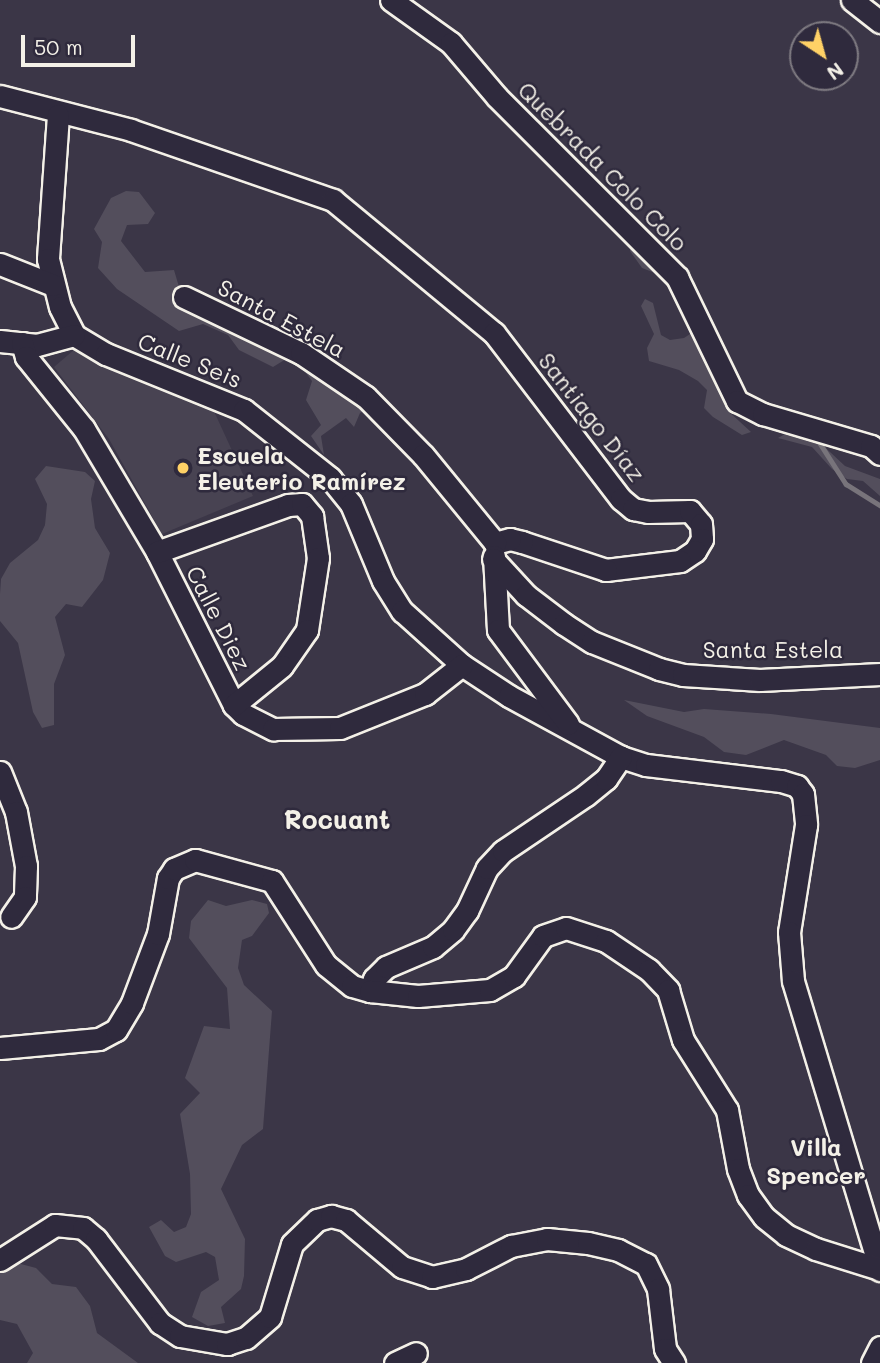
<!DOCTYPE html>
<html>
<head>
<meta charset="utf-8">
<style>
	body { margin:0 }
	#map { position:relative; width:880px; height:1363px; overflow:hidden; background:#3b3647; font-family:Mali,sans-serif }
	div>[style] { position:absolute }
	[style*='--x'] { left:calc(var(--x)*1px); top:calc(var(--y)*1px); width:calc(var(--w)*1px); rotate:calc(var(--a)*1deg) }
	.built>* { inset:0; background:#484352 }
	.green>* { inset:0; background:#534e5c }
	.stream>* { height:4.5px; margin:-2.25px; padding:0 2.25px; transform-origin:2.25px; border-radius:2.25px; background:#78747b }
	.roads { filter:drop-shadow(2px 0 #f4f1e8) drop-shadow(-2px 0 #f4f1e8) drop-shadow(0 2px #f4f1e8) drop-shadow(0 -2px #f4f1e8) }
	.minor>* { height:21px; margin:-10.5px; padding:0 10.5px; transform-origin:10.5px; border-radius:10.5px; background:#2f2a3d }
	.dots>* { width:19px; height:19px; translate:-50% -50%; box-sizing:border-box; border:4px solid #2f2a3d; border-radius:50% }
	span { translate:-50% -50%; white-space:nowrap; text-align:center; line-height:1.15; -webkit-text-stroke:5px #2f2a3d; paint-order:stroke }
	.street-label { font-size:23px; color:#f4f1e8 }
	.poi-label { font-size:23px; color:#f4f1e8; font-weight:700 }
	.left { translate:0 -50%; text-align:left }
	.neighbourhood-label { font-size:24px; color:#f4f1e8; font-weight:700 }
	.quarter-label { font-size:26px; color:#f4f1e8; font-weight:700 }
	.north { position:absolute; left:789px; top:21px; width:70px; height:70px; box-sizing:border-box; background:#2f2a3d; border:2px solid #7e7a81; border-radius:50%; rotate:144deg; font-size:19px; font-weight:700; line-height:28px; text-align:center; color:#f4f1e8 }
	.north::after { content:''; display:block; margin:auto; width:24px; height:32px; background:#ffd166; clip-path:polygon(50% 0,100% 100%,50% 72%,0 100%) }
	.scale { position:absolute; left:21px; top:35px; width:114px; height:32px; box-sizing:border-box; border:4px solid #f4f1e8; border-top:0; padding-left:9px; font-size:21px; line-height:24px; white-space:nowrap; color:#f4f1e8; -webkit-text-stroke:5px #2f2a3d; paint-order:stroke }
</style>
</head>
<body>
<div id="map">
	<div class="built">
		<div style="clip-path:polygon(75px 349px,212px 407px,253px 496px,162px 534px,109px 439px,54px 367px)"></div>
	</div>
	<div class="green">
		<div style="clip-path:polygon(126px 191px,139px 192px,155px 213px,148px 224px,127px 225px,121px 241px,145px 272px,174px 270px,182px 297px,306px 348px,385px 405px,405px 428px,406px 438px,389px 437px,371px 407px,360px 413px,354px 427px,346px 418px,321px 436px,324px 455px,311px 436px,321px 425px,306px 400px,312px 381px,297px 361px,286px 359px,273px 367px,239px 350px,228px 335px,203px 324px,179px 331px,117px 289px,98px 268px,102px 242px,94px 229px,111px 198px)"></div>
		<div style="clip-path:polygon(633px 235px,695px 282px,726px 389px,727px 410px,751px 432px,742px 435px,713px 417px,704px 408px,707px 390px,698px 381px,679px 370px,649px 361px,647px 348px,654px 334px,641px 306px,645px 299px,653px 303px,661px 335px,670px 340px,684px 338px,696px 330px,668px 278px,642px 268px,630px 251px)"></div>
		<div style="clip-path:polygon(792px 430px,815px 438px,845px 466px,880px 479px,880px 496px,863px 481px,847px 479px,832px 469px,812px 447px,778px 438px)"></div>
		<div style="clip-path:polygon(46px 466px,85px 472px,95px 481px,91px 499px,95px 528px,110px 553px,103px 580px,82px 607px,66px 604px,55px 617px,65px 655px,54px 684px,54px 725px,42px 728px,33px 712px,18px 643px,0 621px,0 594px,1px 579px,10px 563px,38px 540px,45px 525px,47px 504px,35px 479px)"></div>
		<div style="clip-path:polygon(624px 700px,684px 712px,704px 709px,771px 714px,880px 728px,880px 760px,855px 768px,837px 766px,826px 755px,784px 740px,746px 755px,724px 752px,704px 737px,647px 716px)"></div>
		<div style="clip-path:polygon(208px 900px,226px 906px,252px 900px,267px 904px,269px 913px,252px 936px,242px 940px,238px 968px,244px 985px,272px 1011px,263px 1129px,242px 1145px,221px 1189px,245px 1239px,244px 1276px,241px 1289px,221px 1307px,225px 1323px,208px 1326px,192px 1317px,201px 1292px,219px 1280px,215px 1257px,206px 1252px,176px 1262px,165px 1256px,149px 1227px,161px 1220px,174px 1232px,186px 1227px,191px 1214px,190px 1174px,180px 1114px,200px 1093px,185px 1078px,204px 1026px,230px 1029px,227px 988px,189px 938px,191px 921px)"></div>
		<div style="clip-path:polygon(17px 1263px,36px 1268px,52px 1284px,76px 1287px,90px 1306px,97px 1333px,138px 1363px,27px 1363px,33px 1353px,17px 1324px,0 1320px,0 1267px)"></div>
	</div>
	<div class="stream">
		<div style="--x:816;--y:437;--w:56;--a:57.4"></div>
		<div style="--x:846;--y:484;--w:40;--a:32"></div>
	</div>
	<div class="roads">
		<div class="minor">
			<div style="--x:391;--y:0;--w:74;--a:35.6"></div>
			<div style="--x:451;--y:43;--w:71;--a:49.6"></div>
			<div style="--x:497;--y:97;--w:255;--a:45"></div>
			<div style="--x:677;--y:277;--w:138;--a:64.2"></div>
			<div style="--x:737;--y:401;--w:29;--a:27"></div>
			<div style="--x:763;--y:414;--w:113;--a:16.5"></div>
			<div style="--x:871;--y:446;--w:12;--a:42"></div>
			<div style="--x:852;--y:0;--w:36;--a:38"></div>
			<div style="--x:0;--y:96;--w:135;--a:14.5"></div>
			<div style="--x:131;--y:130;--w:214;--a:19.1"></div>
			<div style="--x:333;--y:200;--w:209;--a:39.6"></div>
			<div style="--x:494;--y:333;--w:209;--a:52.6"></div>
			<div style="--x:621;--y:499;--w:16;--a:40"></div>
			<div style="--x:633;--y:509;--w:15;--a:11"></div>
			<div style="--x:648;--y:512;--w:42;--a:-1.4"></div>
			<div style="--x:690;--y:511;--w:17;--a:50"></div>
			<div style="--x:701;--y:524;--w:15;--a:86"></div>
			<div style="--x:702;--y:539;--w:14;--a:120"></div>
			<div style="--x:695;--y:551;--w:18;--a:146"></div>
			<div style="--x:680;--y:561;--w:75;--a:173.1"></div>
			<div style="--x:606;--y:570;--w:89;--a:-161.6"></div>
			<div style="--x:522;--y:542;--w:12;--a:-166"></div>
			<div style="--x:510;--y:539;--w:16;--a:165"></div>
			<div style="--x:58;--y:115;--w:144;--a:94"></div>
			<div style="--x:48;--y:259;--w:49;--a:76"></div>
			<div style="--x:60;--y:307;--w:31;--a:63"></div>
			<div style="--x:74;--y:335;--w:37;--a:31"></div>
			<div style="--x:106;--y:354;--w:149;--a:22.1"></div>
			<div style="--x:244;--y:410;--w:110;--a:38.3"></div>
			<div style="--x:330;--y:478;--w:33;--a:51"></div>
			<div style="--x:351;--y:504;--w:83;--a:67.4"></div>
			<div style="--x:383;--y:581;--w:36;--a:58"></div>
			<div style="--x:402;--y:611;--w:81;--a:42"></div>
			<div style="--x:462;--y:665;--w:56;--a:33.4"></div>
			<div style="--x:509;--y:696;--w:128;--a:28.6"></div>
			<div style="--x:621;--y:757;--w:26;--a:18"></div>
			<div style="--x:646;--y:765;--w:136;--a:6.8"></div>
			<div style="--x:781;--y:781;--w:17;--a:17"></div>
			<div style="--x:797;--y:786;--w:10;--a:53"></div>
			<div style="--x:803;--y:794;--w:31;--a:84"></div>
			<div style="--x:806;--y:825;--w:108;--a:99"></div>
			<div style="--x:789;--y:932;--w:49;--a:85.3"></div>
			<div style="--x:793;--y:981;--w:302;--a:73.2"></div>
			<div style="--x:0;--y:264;--w:57;--a:21.6"></div>
			<div style="--x:184;--y:297;--w:130;--a:25.6"></div>
			<div style="--x:301;--y:353;--w:78;--a:34.1"></div>
			<div style="--x:366;--y:397;--w:81;--a:45.5"></div>
			<div style="--x:423;--y:455;--w:114;--a:50.7"></div>
			<div style="--x:0;--y:341;--w:37;--a:6"></div>
			<div style="--x:37;--y:345;--w:38;--a:-15"></div>
			<div style="--x:22;--y:343;--w:15;--a:74"></div>
			<div style="--x:26;--y:357;--w:92;--a:51.1"></div>
			<div style="--x:84;--y:429;--w:143;--a:59.3"></div>
			<div style="--x:157;--y:552;--w:171;--a:63.3"></div>
			<div style="--x:234;--y:705;--w:13;--a:45"></div>
			<div style="--x:243;--y:714;--w:34;--a:27"></div>
			<div style="--x:273;--y:729;--w:67;--a:-0.9"></div>
			<div style="--x:340;--y:728;--w:92;--a:-21.8"></div>
			<div style="--x:425;--y:694;--w:47;--a:-38.1"></div>
			<div style="--x:157;--y:552;--w:139;--a:-19.7"></div>
			<div style="--x:288;--y:505;--w:14;--a:-4"></div>
			<div style="--x:302;--y:504;--w:16;--a:50"></div>
			<div style="--x:312;--y:516;--w:42;--a:81.9"></div>
			<div style="--x:318;--y:558;--w:73;--a:98.7"></div>
			<div style="--x:307;--y:630;--w:44;--a:124.8"></div>
			<div style="--x:282;--y:666;--w:62;--a:140.9"></div>
			<div style="--x:494;--y:556;--w:74;--a:86.9"></div>
			<div style="--x:498;--y:630;--w:117;--a:53.3"></div>
			<div style="--x:493;--y:559;--w:49;--a:47.5"></div>
			<div style="--x:526;--y:595;--w:48;--a:37.3"></div>
			<div style="--x:564;--y:624;--w:33;--a:33"></div>
			<div style="--x:592;--y:642;--w:72;--a:21.9"></div>
			<div style="--x:659;--y:669;--w:25;--a:14"></div>
			<div style="--x:683;--y:675;--w:77;--a:3.7"></div>
			<div style="--x:760;--y:680;--w:120;--a:-2.9"></div>
			<div style="--x:0;--y:772;--w:43;--a:68.2"></div>
			<div style="--x:16;--y:812;--w:55;--a:79.5"></div>
			<div style="--x:26;--y:866;--w:31;--a:92"></div>
			<div style="--x:25;--y:897;--w:24;--a:125"></div>
			<div style="--x:370;--y:991;--w:13;--a:-72"></div>
			<div style="--x:374;--y:979;--w:17;--a:-45"></div>
			<div style="--x:386;--y:967;--w:51;--a:-23.1"></div>
			<div style="--x:433;--y:947;--w:26;--a:-40"></div>
			<div style="--x:453;--y:930;--w:24;--a:-54"></div>
			<div style="--x:467;--y:911;--w:47;--a:-65.1"></div>
			<div style="--x:487;--y:868;--w:23;--a:-47"></div>
			<div style="--x:503;--y:851;--w:100;--a:-34"></div>
			<div style="--x:586;--y:795;--w:26;--a:-39"></div>
			<div style="--x:606;--y:779;--w:27;--a:-56"></div>
			<div style="--x:0;--y:1048;--w:99;--a:-5.2"></div>
			<div style="--x:99;--y:1039;--w:19;--a:-28"></div>
			<div style="--x:116;--y:1030;--w:31;--a:-59"></div>
			<div style="--x:132;--y:1003;--w:74;--a:-69.4"></div>
			<div style="--x:158;--y:934;--w:57;--a:-79.9"></div>
			<div style="--x:168;--y:878;--w:11;--a:-56"></div>
			<div style="--x:174;--y:869;--w:23;--a:-23"></div>
			<div style="--x:195;--y:860;--w:80;--a:15.3"></div>
			<div style="--x:272;--y:881;--w:100;--a:57.3"></div>
			<div style="--x:326;--y:965;--w:33;--a:39"></div>
			<div style="--x:352;--y:986;--w:19;--a:16"></div>
			<div style="--x:370;--y:991;--w:48;--a:5.9"></div>
			<div style="--x:418;--y:996;--w:72;--a:-4.8"></div>
			<div style="--x:490;--y:990;--w:28;--a:-30"></div>
			<div style="--x:514;--y:976;--w:49;--a:-54.1"></div>
			<div style="--x:543;--y:936;--w:24;--a:-19"></div>
			<div style="--x:566;--y:928;--w:42;--a:18"></div>
			<div style="--x:606;--y:941;--w:52;--a:34"></div>
			<div style="--x:649;--y:970;--w:28;--a:46"></div>
			<div style="--x:668;--y:990;--w:52;--a:73.3"></div>
			<div style="--x:683;--y:1040;--w:83;--a:57.8"></div>
			<div style="--x:727;--y:1110;--w:60;--a:79.4"></div>
			<div style="--x:738;--y:1169;--w:28;--a:69"></div>
			<div style="--x:748;--y:1195;--w:27;--a:54"></div>
			<div style="--x:764;--y:1217;--w:28;--a:39"></div>
			<div style="--x:786;--y:1235;--w:33;--a:25"></div>
			<div style="--x:816;--y:1249;--w:67;--a:17.4"></div>
			<div style="--x:0;--y:1260;--w:65;--a:-32.5"></div>
			<div style="--x:55;--y:1225;--w:28;--a:6"></div>
			<div style="--x:83;--y:1228;--w:17;--a:40"></div>
			<div style="--x:96;--y:1239;--w:106;--a:52.7"></div>
			<div style="--x:160;--y:1323;--w:24;--a:33"></div>
			<div style="--x:180;--y:1336;--w:48;--a:9.7"></div>
			<div style="--x:227;--y:1344;--w:20;--a:-18"></div>
			<div style="--x:246;--y:1338;--w:32;--a:-41"></div>
			<div style="--x:270;--y:1317;--w:76;--a:-73.2"></div>
			<div style="--x:292;--y:1244;--w:35;--a:-44"></div>
			<div style="--x:317;--y:1220;--w:15;--a:-16"></div>
			<div style="--x:331;--y:1216;--w:16;--a:15"></div>
			<div style="--x:346;--y:1220;--w:73;--a:40"></div>
			<div style="--x:402;--y:1267;--w:32;--a:18"></div>
			<div style="--x:432;--y:1277;--w:35;--a:-13"></div>
			<div style="--x:466;--y:1269;--w:51;--a:-27.1"></div>
			<div style="--x:511;--y:1246;--w:37;--a:-11"></div>
			<div style="--x:547;--y:1239;--w:41;--a:5.6"></div>
			<div style="--x:588;--y:1243;--w:31;--a:13"></div>
			<div style="--x:618;--y:1250;--w:31;--a:27"></div>
			<div style="--x:646;--y:1264;--w:28;--a:64"></div>
			<div style="--x:658;--y:1289;--w:60;--a:83.3"></div>
			<div style="--x:665;--y:1349;--w:17;--a:57"></div>
			<div style="--x:395;--y:1363;--w:23;--a:-25"></div>
			<div style="--x:872;--y:1363;--w:18;--a:-63"></div>
		</div>
	</div>
	<div class="dots">
		<div style="left:183px;top:468px;background:#ffd166"></div>
	</div>
	<div class="street-label">
		<span style="left:603px;top:166px;rotate:45deg">Quebrada Colo Colo</span>
		<span style="left:282px;top:318px;rotate:28deg">Santa Estela</span>
		<span style="left:190px;top:360px;rotate:22deg">Calle Seis</span>
		<span style="left:592px;top:417px;rotate:52deg">Santiago Díaz</span>
		<span style="left:219px;top:618px;rotate:63deg">Calle Diez</span>
		<span style="left:773px;top:649px">Santa Estela</span>
	</div>
	<div class="poi-label">
		<span class="left" style="left:197px;top:468px">Escuela<br>Eleuterio Ramírez</span>
	</div>
	<div class="neighbourhood-label">
		<span style="left:816px;top:1161px">Villa<br>Spencer</span>
	</div>
	<div class="quarter-label">
		<span style="left:337px;top:820px">Rocuant</span>
	</div>
	<div class="north">N</div>
	<div class="scale">50 m</div>
</div>
</body>
</html>
